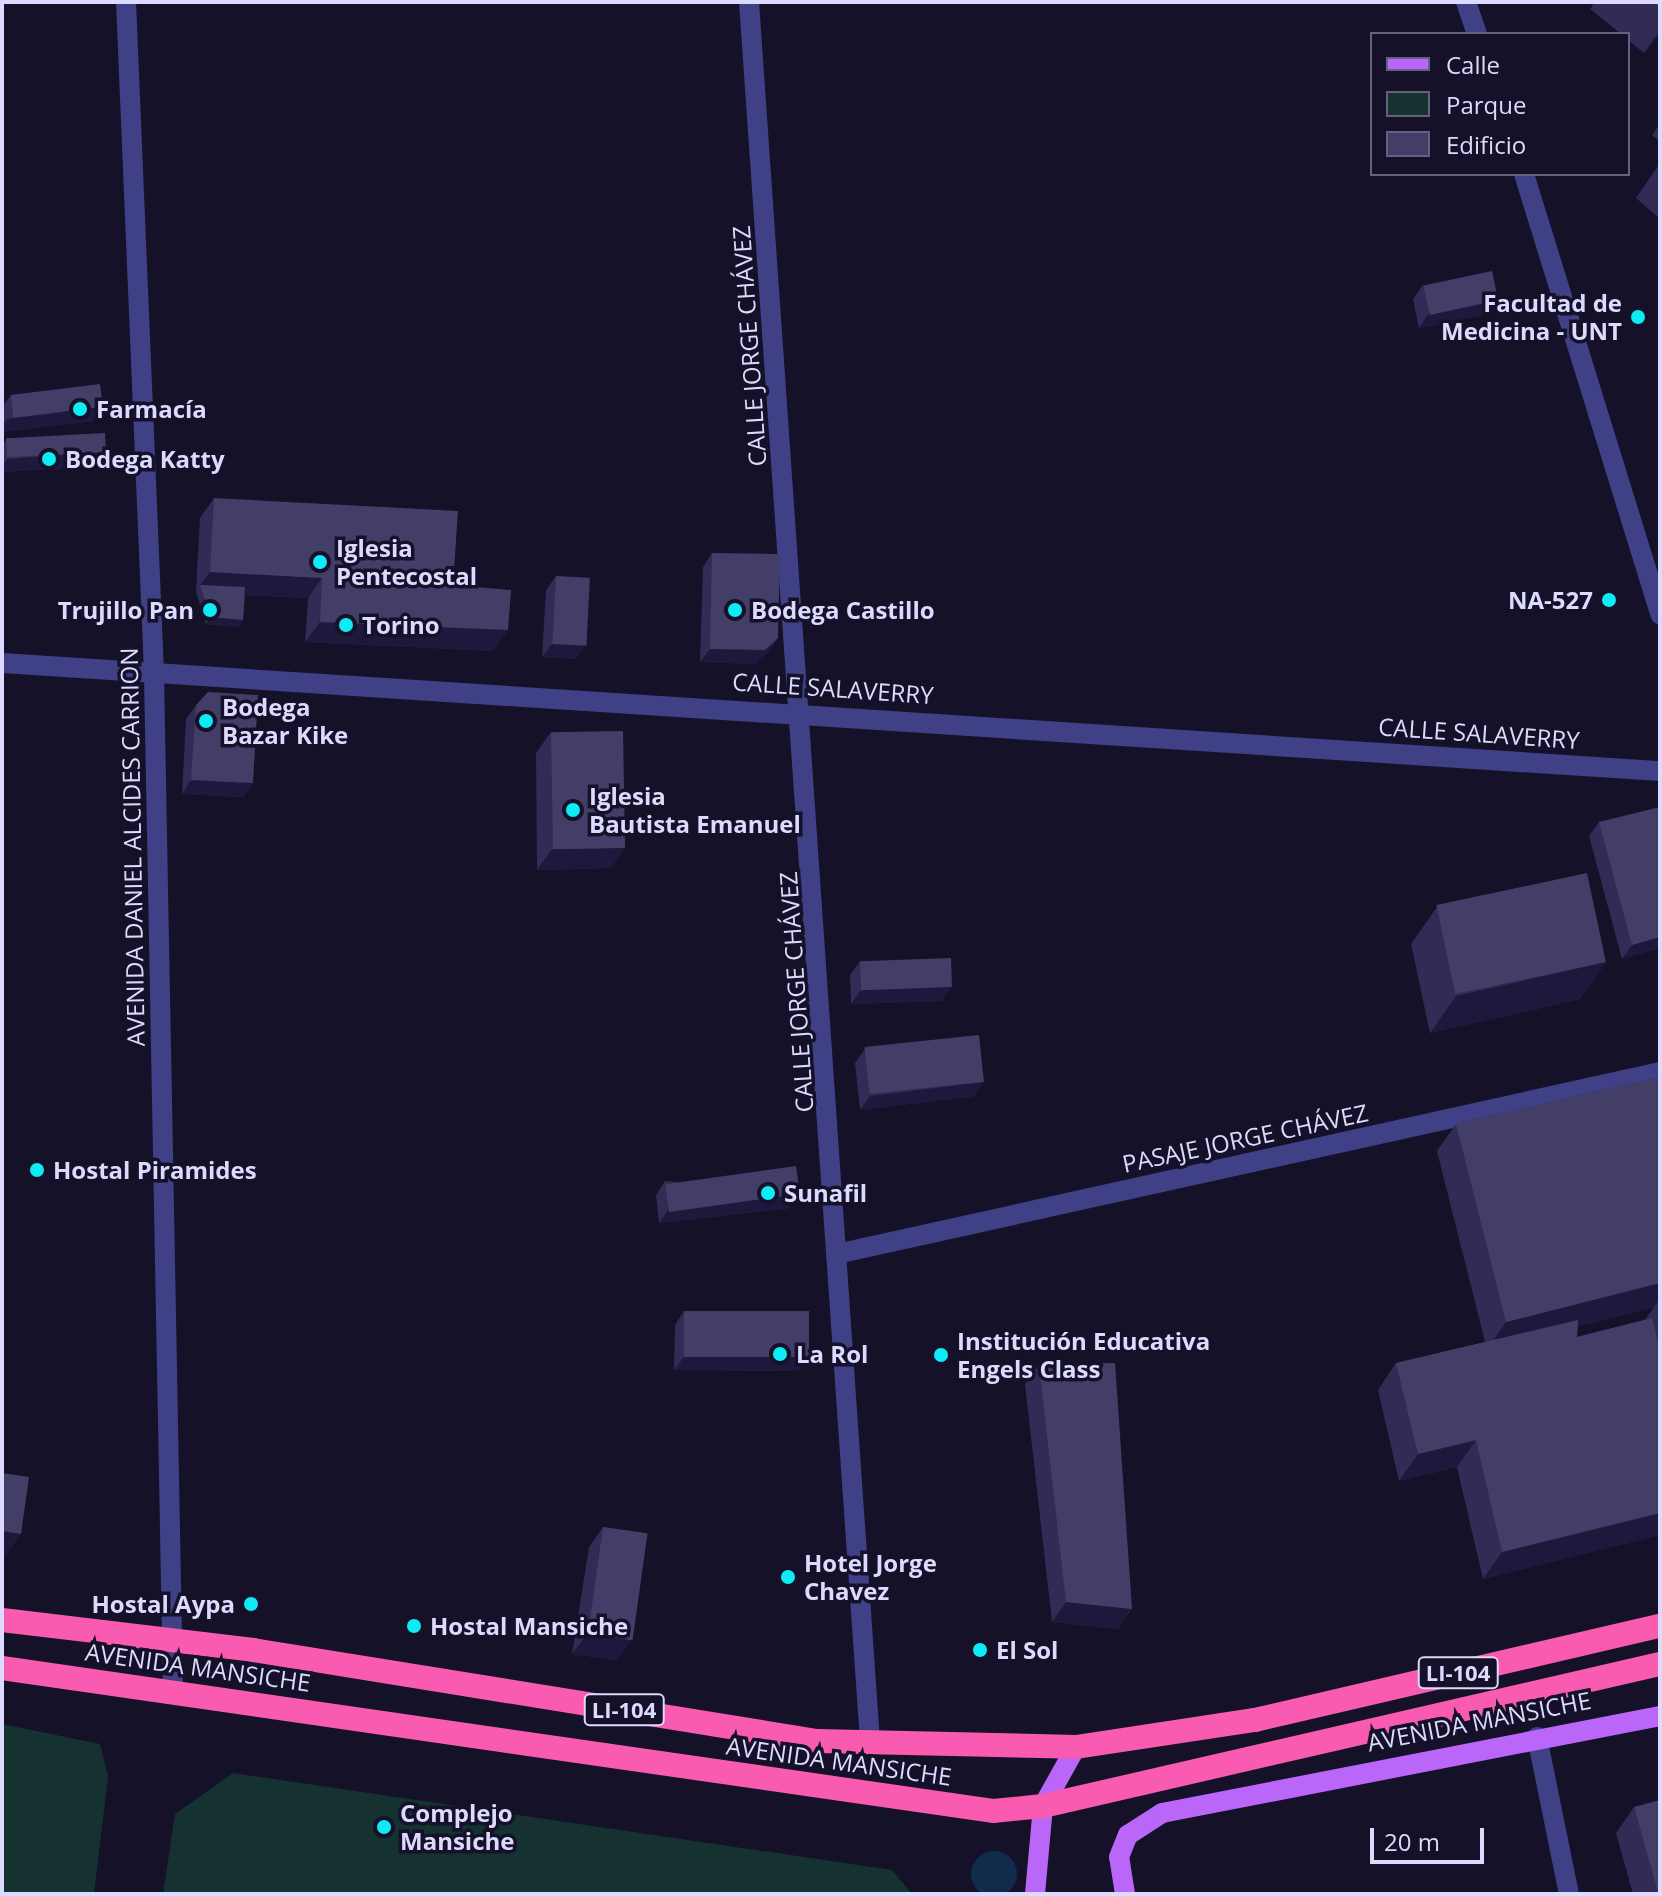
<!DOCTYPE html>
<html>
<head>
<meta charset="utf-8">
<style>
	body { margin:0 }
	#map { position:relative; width:1662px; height:1896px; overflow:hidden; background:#141129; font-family:"Open Sans",sans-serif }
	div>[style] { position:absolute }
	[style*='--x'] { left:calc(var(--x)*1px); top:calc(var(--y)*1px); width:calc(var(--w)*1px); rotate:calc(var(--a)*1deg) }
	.green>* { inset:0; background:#153230 }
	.water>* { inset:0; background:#112b4d }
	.round { border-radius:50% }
	.minor>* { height:20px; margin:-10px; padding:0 10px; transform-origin:10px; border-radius:10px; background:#3f4085 }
	.major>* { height:20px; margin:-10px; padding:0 10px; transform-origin:10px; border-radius:10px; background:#ba66f9 }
	.highway>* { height:24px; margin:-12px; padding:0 12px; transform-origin:12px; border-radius:12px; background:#f85baf }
	.wall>* { inset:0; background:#312b56 }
	.shaded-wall>* { inset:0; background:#1e193c }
	.building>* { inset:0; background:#433e68; transform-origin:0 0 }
	.dots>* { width:22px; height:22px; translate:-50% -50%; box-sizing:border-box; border:4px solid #141129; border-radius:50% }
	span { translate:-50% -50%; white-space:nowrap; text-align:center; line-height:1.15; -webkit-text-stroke:7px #141129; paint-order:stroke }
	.shield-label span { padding:2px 6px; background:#141129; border:2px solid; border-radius:6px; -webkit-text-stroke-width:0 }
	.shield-label { font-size:22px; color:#dcdafe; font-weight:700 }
	.poi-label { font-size:24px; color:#dcdafe; font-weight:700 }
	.right { translate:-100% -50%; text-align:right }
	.left { translate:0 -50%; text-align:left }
	.street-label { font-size:24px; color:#dcdafe }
	.frame { position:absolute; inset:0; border:4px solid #dcdafe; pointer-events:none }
	.legend { position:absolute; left:1370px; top:32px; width:260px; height:144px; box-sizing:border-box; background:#141129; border:2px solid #64617e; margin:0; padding:10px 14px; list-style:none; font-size:24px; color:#dcdafe }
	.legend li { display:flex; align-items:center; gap:16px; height:40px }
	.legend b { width:40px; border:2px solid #64617e }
	.scale { position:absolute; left:1370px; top:1828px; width:114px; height:36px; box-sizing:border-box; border:4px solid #dcdafe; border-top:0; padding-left:10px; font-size:24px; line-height:28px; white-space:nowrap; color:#dcdafe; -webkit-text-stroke:6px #141129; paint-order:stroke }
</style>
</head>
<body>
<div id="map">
	<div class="green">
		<div style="clip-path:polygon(2px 1724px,100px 1744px,108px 1776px,94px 1894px,2px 1894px)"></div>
		<div style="clip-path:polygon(233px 1773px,892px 1870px,912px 1894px,163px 1894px,175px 1814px)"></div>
	</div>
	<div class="water">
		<div class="round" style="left:971px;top:1851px;width:46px;height:46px"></div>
	</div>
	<div class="minor">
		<div style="--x:126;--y:2;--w:672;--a:87.61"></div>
		<div style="--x:154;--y:673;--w:1018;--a:88.93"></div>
		<div style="--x:749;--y:2;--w:1742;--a:86.02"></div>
		<div style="--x:1466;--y:2;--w:34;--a:71"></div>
		<div style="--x:1524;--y:174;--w:461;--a:72.8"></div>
		<div style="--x:2;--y:663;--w:1662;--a:3.73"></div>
		<div style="--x:841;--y:1253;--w:839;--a:-12.46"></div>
		<div style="--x:1537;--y:1737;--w:160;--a:78.5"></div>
	</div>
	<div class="major">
		<div style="--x:1035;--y:1894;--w:88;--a:-84.8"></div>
		<div style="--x:1043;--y:1806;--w:68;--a:-60.8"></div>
		<div style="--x:1125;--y:1894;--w:37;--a:-99"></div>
		<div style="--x:1119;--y:1857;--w:24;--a:-68"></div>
		<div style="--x:1128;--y:1835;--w:40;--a:-32.9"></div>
		<div style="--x:1162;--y:1813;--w:507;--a:-11.02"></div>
	</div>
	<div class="highway">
		<div style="--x:2;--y:1620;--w:253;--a:6.8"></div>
		<div style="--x:253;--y:1650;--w:571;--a:9.17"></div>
		<div style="--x:817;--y:1741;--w:259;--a:1.3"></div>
		<div style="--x:1076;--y:1747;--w:181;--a:-8.6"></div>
		<div style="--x:1255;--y:1720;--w:416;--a:-13.1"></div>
		<div style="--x:2;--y:1668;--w:1001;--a:8.21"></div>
		<div style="--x:993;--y:1811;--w:50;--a:-5.7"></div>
		<div style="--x:1043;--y:1806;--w:633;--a:-12.96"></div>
	</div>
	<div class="wall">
		<div style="clip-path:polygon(1595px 2px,1660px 2px,1660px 34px,1644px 53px,1628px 40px,1628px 34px,1621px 34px,1590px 9px)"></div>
		<div style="clip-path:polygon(1660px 124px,1660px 142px,1652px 135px)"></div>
		<div style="clip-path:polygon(1660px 163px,1660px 219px,1636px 198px)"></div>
		<div style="clip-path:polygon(1423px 285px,1488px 314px,1419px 328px,1413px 299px)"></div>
		<div style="clip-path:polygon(11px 395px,93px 421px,2px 432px,2px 407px)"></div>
		<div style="clip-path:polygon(6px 440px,106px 452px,96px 466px,2px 472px,2px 445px)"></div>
		<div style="clip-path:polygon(214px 498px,453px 585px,494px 651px,305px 642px,308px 598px,245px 595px,243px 620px,238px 627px,206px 624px,196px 592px,200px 518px)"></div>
		<div style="clip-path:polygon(712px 553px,778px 638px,768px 652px,755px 664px,700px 662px,703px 567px)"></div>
		<div style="clip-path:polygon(556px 576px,576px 659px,542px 657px,546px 590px)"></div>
		<div style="clip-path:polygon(196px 705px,253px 783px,243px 797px,182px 794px,186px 719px)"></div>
		<div style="clip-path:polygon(551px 732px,611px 868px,537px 870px,536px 753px)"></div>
		<div style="clip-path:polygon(1599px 822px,1660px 948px,1622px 959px,1589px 836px)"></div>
		<div style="clip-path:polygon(1437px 907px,1606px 962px,1580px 999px,1430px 1033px,1411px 944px)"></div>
		<div style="clip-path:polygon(860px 961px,942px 1001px,851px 1004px,850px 975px)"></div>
		<div style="clip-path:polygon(865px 1049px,984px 1082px,974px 1096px,860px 1110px,855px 1063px)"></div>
		<div style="clip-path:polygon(evenodd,1660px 1077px,1660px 1535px,1483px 1579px,1457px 1467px,1399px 1481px,1378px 1390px,1396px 1363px,1485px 1342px,1437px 1151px,1456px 1124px,1660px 1077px,1654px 1307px,1645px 1320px,1577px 1337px,1578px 1326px,1654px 1307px)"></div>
		<div style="clip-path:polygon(665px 1181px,800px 1194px,790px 1208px,659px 1223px,656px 1195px)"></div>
		<div style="clip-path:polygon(684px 1311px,799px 1371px,674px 1370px,675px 1325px)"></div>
		<div style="clip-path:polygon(1039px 1364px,1132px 1609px,1118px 1629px,1052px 1622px,1025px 1384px)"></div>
		<div style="clip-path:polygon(603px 1527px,632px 1639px,617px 1660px,572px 1654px,589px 1547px)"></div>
		<div style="clip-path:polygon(1634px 1807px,1660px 1894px,1633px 1894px,1616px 1833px)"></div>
	</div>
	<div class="shaded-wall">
		<div style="clip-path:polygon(1660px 30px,1660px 34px,1644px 53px)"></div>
		<div style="clip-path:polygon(1498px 300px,1488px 314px,1419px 328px,1428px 314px)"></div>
		<div style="clip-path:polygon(103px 407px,93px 421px,2px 432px,2px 426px,7px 419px)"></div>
		<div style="clip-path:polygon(106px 452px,96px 466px,2px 472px,2px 466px,7px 459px)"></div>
		<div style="clip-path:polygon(210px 572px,322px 578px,308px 598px,203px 593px,200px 585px)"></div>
		<div style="clip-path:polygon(211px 617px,243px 620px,238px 627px,206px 624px)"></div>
		<div style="clip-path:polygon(320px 622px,508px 630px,494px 651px,305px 642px)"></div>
		<div style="clip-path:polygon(778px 638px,768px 652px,755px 664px,700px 662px,710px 649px)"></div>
		<div style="clip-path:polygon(552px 644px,586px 645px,576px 659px,542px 657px)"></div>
		<div style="clip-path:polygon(191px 780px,253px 783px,243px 797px,182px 794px)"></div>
		<div style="clip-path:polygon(625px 848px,611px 868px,537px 870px,552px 849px)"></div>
		<div style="clip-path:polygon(1660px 937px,1660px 948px,1622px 959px,1632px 945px)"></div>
		<div style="clip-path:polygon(1606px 962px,1580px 999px,1430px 1033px,1456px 996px)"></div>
		<div style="clip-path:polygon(952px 987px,942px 1001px,851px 1004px,861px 990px)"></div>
		<div style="clip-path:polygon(984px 1082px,974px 1096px,860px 1110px,870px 1096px)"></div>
		<div style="clip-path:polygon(800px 1194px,790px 1208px,659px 1223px,669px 1209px)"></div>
		<div style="clip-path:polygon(1660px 1283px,1660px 1304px,1659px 1300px,1654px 1307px,1487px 1349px,1506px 1322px)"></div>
		<div style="clip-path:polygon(684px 1357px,809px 1357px,799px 1371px,674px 1370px)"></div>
		<div style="clip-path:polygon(1476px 1440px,1457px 1467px,1399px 1481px,1418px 1454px)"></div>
		<div style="clip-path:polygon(1660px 1513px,1660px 1535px,1483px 1579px,1502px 1552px)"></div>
		<div style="clip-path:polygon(2px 1531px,21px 1534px,2px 1561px)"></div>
		<div style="clip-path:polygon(1066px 1602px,1132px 1609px,1118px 1629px,1052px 1622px)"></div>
		<div style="clip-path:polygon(587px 1634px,632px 1639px,617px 1660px,572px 1654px)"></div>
	</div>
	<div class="building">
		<div style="clip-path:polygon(1653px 2px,1660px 2px,1660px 8px)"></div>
		<div style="left:1492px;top:271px;width:30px;height:70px;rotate:78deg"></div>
		<div style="left:100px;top:384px;width:23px;height:90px;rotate:83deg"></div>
		<div style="left:105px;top:433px;width:19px;height:99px;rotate:87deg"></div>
		<div style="clip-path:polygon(214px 498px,458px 511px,453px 585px,511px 590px,508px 630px,320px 622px,322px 578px,210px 572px)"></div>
		<div style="clip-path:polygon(712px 553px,780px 554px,778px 638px,765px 650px,710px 649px)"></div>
		<div style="left:556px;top:576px;width:34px;height:68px;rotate:3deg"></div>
		<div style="clip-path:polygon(200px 585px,245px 587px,243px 620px,211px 617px)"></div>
		<div style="clip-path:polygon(208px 692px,258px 695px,253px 783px,191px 780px,196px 705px)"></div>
		<div style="left:623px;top:731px;width:117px;height:72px;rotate:89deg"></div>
		<div style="clip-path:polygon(1660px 807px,1660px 937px,1632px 945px,1599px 822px)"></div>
		<div style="left:1587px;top:873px;width:91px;height:154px;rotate:78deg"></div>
		<div style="left:951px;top:958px;width:29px;height:91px;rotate:88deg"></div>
		<div style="left:979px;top:1035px;width:47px;height:115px;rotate:84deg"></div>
		<div style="clip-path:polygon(1660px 1077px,1660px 1283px,1506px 1322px,1456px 1124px)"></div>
		<div style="left:796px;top:1166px;width:28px;height:132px;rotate:82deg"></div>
		<div style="left:684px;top:1311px;width:125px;height:46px"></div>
		<div style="clip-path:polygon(1652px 1318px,1660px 1351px,1660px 1513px,1502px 1552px,1476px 1440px,1418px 1454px,1396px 1363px,1578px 1320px,1577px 1337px)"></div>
		<div style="clip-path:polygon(1115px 1363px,1132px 1609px,1066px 1602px,1039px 1364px)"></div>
		<div style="clip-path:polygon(2px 1473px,29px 1477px,21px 1534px,2px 1531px)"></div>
		<div style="left:603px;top:1527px;width:45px;height:108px;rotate:8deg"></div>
		<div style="clip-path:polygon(1660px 1800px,1660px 1892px,1658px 1892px,1634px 1807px)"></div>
	</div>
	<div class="dots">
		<div style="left:1638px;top:317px;background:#0febf5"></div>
		<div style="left:80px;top:409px;background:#0febf5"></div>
		<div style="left:49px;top:459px;background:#0febf5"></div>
		<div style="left:320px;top:562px;background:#0febf5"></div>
		<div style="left:1609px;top:600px;background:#0febf5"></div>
		<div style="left:210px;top:610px;background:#0febf5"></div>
		<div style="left:735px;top:610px;background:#0febf5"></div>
		<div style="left:346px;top:625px;background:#0febf5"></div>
		<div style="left:206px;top:721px;background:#0febf5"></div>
		<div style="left:573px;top:810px;background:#0febf5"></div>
		<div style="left:37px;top:1170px;background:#0febf5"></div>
		<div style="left:768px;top:1193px;background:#0febf5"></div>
		<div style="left:780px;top:1354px;background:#0febf5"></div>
		<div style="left:941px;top:1355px;background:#0febf5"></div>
		<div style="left:788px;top:1577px;background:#0febf5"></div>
		<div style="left:251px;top:1604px;background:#0febf5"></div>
		<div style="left:414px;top:1626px;background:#0febf5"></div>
		<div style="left:980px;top:1650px;background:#0febf5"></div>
		<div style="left:384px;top:1827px;background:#0febf5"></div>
	</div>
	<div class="shield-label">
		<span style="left:1458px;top:1673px">LI-104</span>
		<span style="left:624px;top:1710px">LI-104</span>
	</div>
	<div class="poi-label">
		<span class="right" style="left:1622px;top:317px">Facultad de<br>Medicina - UNT</span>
		<span class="left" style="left:96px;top:409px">Farmacía</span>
		<span class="left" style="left:65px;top:459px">Bodega Katty</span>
		<span class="left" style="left:336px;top:562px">Iglesia<br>Pentecostal</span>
		<span class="right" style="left:1593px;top:600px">NA-527</span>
		<span class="right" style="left:194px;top:610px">Trujillo Pan</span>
		<span class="left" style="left:751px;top:610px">Bodega Castillo</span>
		<span class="left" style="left:362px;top:625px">Torino</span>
		<span class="left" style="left:222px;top:721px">Bodega<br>Bazar Kike</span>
		<span class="left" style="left:589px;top:810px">Iglesia<br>Bautista Emanuel</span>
		<span class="left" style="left:53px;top:1170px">Hostal Piramides</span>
		<span class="left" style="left:784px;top:1193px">Sunafil</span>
		<span class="left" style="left:957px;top:1355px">Institución Educativa<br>Engels Class</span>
		<span class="left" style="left:796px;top:1354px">La Rol</span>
		<span class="left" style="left:804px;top:1577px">Hotel Jorge<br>Chavez</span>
		<span class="right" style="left:235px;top:1604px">Hostal Aypa</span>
		<span class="left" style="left:430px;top:1626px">Hostal Mansiche</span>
		<span class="left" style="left:996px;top:1650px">El Sol</span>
		<span class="left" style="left:400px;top:1827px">Complejo<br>Mansiche</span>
	</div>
	<div class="street-label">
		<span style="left:749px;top:346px;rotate:-94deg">CALLE JORGE CHÁVEZ</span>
		<span style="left:833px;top:688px;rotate:4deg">CALLE SALAVERRY</span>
		<span style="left:1479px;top:733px;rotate:4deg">CALLE SALAVERRY</span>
		<span style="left:132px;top:847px;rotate:-91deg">AVENIDA DANIEL ALCIDES CARRION</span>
		<span style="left:796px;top:992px;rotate:-94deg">CALLE JORGE CHÁVEZ</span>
		<span style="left:1245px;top:1138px;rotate:-12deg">PASAJE JORGE CHÁVEZ</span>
		<span style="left:198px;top:1667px;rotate:8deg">AVENIDA MANSICHE</span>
		<span style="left:1479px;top:1721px;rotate:-11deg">AVENIDA MANSICHE</span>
		<span style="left:839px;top:1761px;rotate:8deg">AVENIDA MANSICHE</span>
	</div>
	<div class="frame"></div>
	<ul class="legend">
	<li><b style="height:10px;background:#ba66f9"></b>Calle</li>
	<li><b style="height:22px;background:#153230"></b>Parque</li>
	<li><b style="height:22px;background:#433e68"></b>Edificio</li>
	</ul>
	<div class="scale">20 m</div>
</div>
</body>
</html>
